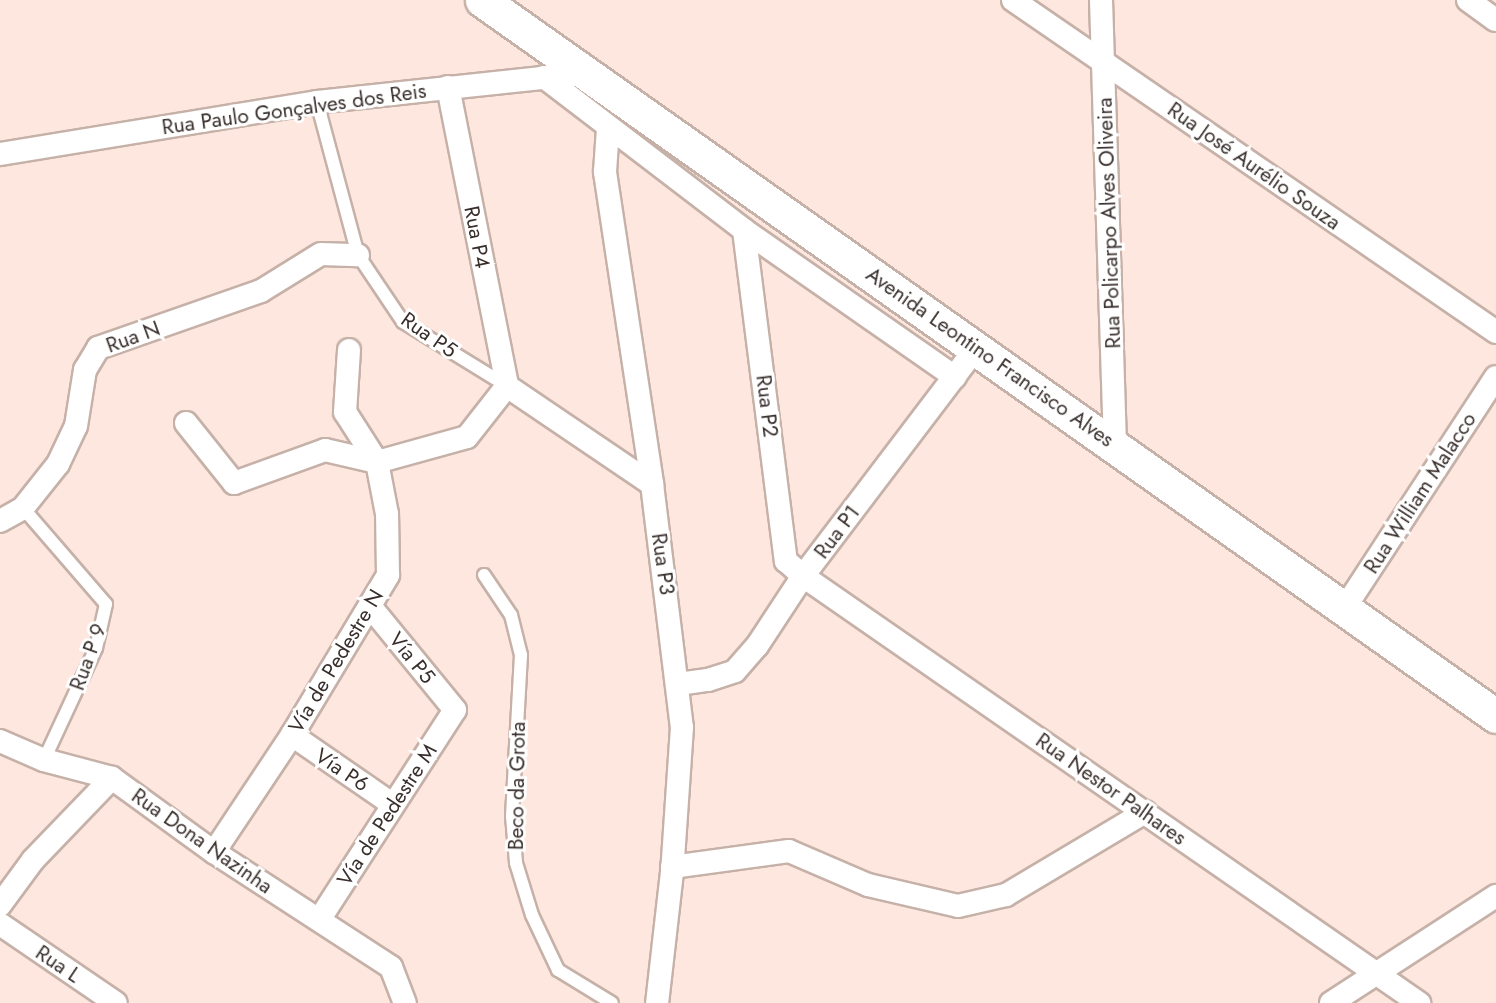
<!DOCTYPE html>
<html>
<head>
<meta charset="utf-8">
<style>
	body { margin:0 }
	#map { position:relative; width:1496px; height:1003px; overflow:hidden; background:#fde7de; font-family:Jost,sans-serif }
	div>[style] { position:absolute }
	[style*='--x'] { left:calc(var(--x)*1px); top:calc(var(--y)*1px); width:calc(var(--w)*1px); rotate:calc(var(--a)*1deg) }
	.roads { filter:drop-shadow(2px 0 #c6b1a8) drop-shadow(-2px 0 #c6b1a8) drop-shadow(0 2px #c6b1a8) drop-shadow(0 -2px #c6b1a8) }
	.lane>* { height:12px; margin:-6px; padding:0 6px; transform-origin:6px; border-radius:6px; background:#fff }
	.street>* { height:22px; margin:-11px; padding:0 11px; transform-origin:11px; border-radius:11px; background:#fff }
	.secondary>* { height:33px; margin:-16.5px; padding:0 16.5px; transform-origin:16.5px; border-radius:16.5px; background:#fff }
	span { translate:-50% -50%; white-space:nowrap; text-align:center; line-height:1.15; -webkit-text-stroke:6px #fff; paint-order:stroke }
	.street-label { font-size:21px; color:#382f2c }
</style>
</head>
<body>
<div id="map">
	<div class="roads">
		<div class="lane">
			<div style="--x:317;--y:102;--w:158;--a:75"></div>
			<div style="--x:358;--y:255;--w:81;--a:56.1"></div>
			<div style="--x:403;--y:322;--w:122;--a:31.6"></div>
			<div style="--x:23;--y:508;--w:127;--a:49.2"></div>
			<div style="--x:106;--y:604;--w:45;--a:102.8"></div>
			<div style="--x:96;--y:648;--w:123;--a:114.9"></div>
			<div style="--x:484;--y:575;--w:48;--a:56"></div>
			<div style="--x:511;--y:615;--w:41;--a:76"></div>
			<div style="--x:521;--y:655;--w:161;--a:93.2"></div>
			<div style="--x:512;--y:816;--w:47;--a:85.1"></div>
			<div style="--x:516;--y:863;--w:54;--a:72.9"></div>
			<div style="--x:532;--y:915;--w:61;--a:64.7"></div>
			<div style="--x:558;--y:970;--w:63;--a:31.4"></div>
		</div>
		<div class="street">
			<div style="--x:1013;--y:0;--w:586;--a:34.5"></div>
			<div style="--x:1101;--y:0;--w:446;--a:88.2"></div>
			<div style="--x:1468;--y:0;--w:34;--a:36"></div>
			<div style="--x:544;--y:77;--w:252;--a:37.4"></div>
			<div style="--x:744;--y:230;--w:257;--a:34.9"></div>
			<div style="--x:448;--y:87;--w:305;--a:78.8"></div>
			<div style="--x:608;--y:128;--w:44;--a:93.9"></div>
			<div style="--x:605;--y:172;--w:316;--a:81.4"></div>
			<div style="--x:652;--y:484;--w:245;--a:83"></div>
			<div style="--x:682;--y:727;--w:145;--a:93.9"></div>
			<div style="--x:672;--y:872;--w:132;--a:96.5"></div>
			<div style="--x:0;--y:154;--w:321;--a:-9.3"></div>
			<div style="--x:317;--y:102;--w:274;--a:-6.1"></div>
			<div style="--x:744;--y:230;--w:334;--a:82.8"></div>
			<div style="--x:786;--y:561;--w:23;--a:41"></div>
			<div style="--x:803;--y:576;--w:750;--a:34.73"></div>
			<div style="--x:507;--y:386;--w:175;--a:34.1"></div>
			<div style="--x:186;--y:423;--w:77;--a:51.3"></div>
			<div style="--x:234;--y:483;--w:97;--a:-19.9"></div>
			<div style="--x:325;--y:450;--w:53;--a:13"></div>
			<div style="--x:377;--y:462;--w:59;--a:-122.6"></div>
			<div style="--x:345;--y:412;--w:62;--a:-86.3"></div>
			<div style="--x:0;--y:521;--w:26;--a:-29"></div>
			<div style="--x:23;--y:508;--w:56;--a:-51.5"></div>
			<div style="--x:58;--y:464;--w:42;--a:-64.7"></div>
			<div style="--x:76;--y:426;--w:57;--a:-80.9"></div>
			<div style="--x:85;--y:370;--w:26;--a:-59"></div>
			<div style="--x:98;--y:348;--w:173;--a:-19.3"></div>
			<div style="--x:261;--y:291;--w:70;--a:-31.7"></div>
			<div style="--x:321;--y:254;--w:37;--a:2"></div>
			<div style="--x:1344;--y:609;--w:277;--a:-56.8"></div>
			<div style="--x:678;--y:684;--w:30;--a:-8"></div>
			<div style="--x:708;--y:680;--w:28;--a:-18"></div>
			<div style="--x:735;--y:671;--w:33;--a:-49"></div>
			<div style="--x:757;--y:646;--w:84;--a:-56.7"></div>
			<div style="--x:803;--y:576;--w:286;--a:-52.8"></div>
			<div style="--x:292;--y:735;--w:121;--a:34.6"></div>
			<div style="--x:0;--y:741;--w:48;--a:23.4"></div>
			<div style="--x:44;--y:760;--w:70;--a:14.8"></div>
			<div style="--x:112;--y:778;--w:126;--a:36"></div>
			<div style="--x:214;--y:852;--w:211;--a:33"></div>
			<div style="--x:391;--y:967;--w:39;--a:69"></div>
			<div style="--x:214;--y:852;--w:141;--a:-56.3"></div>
			<div style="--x:292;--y:735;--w:187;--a:-59"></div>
			<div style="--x:388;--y:575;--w:61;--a:-90.9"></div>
			<div style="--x:387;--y:514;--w:53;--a:-100.9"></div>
			<div style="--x:377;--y:462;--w:93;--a:-15.5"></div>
			<div style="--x:467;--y:437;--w:65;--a:-51.9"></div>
			<div style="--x:672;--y:867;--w:118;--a:-7.8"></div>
			<div style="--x:789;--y:851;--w:86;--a:23.3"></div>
			<div style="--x:868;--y:885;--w:92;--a:13.1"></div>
			<div style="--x:958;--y:906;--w:49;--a:-12.9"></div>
			<div style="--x:1006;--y:895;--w:162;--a:-30.8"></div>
			<div style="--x:0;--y:905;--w:56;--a:-53.7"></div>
			<div style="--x:33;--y:860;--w:114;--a:-46.1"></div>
			<div style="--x:319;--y:920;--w:250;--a:-57.1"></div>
			<div style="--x:455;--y:710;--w:134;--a:-129.3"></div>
			<div style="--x:0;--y:924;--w:140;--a:34.3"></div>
			<div style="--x:1331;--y:1003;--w:197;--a:-33"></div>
		</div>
		<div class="secondary">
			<div style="--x:482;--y:0;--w:1241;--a:35.23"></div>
		</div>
	</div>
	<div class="street-label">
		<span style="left:294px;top:109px;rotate:-8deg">Rua Paulo Gonçalves dos Reis</span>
		<span style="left:1254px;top:166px;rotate:35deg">Rua José Aurélio Souza</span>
		<span style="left:1109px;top:223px;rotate:-92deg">Rua Policarpo Alves Oliveira</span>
		<span style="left:477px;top:237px;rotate:79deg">Rua P4</span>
		<span style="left:429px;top:335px;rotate:35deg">Rua P5</span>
		<span style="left:133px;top:337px;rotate:-20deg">Rua N</span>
		<span style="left:990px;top:357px;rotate:35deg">Avenida Leontino Francisco Alves</span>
		<span style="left:767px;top:406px;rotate:83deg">Rua P2</span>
		<span style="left:1420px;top:493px;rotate:-57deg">Rua William Malacco</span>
		<span style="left:837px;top:532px;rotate:-53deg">Rua P1</span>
		<span style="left:663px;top:564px;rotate:82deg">Rua P3</span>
		<span style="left:88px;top:657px;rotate:-70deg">Rua P 9</span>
		<span style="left:412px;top:658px;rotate:51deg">Vía P5</span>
		<span style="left:336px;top:661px;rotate:-59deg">Vía de Pedestre N</span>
		<span style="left:342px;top:770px;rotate:34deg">Vía P6</span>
		<span style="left:517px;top:786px;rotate:-89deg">Beco da Grota</span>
		<span style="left:1111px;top:789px;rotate:35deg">Rua Nestor Palhares</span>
		<span style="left:387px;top:815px;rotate:-57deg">Vía de Pedestre M</span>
		<span style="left:202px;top:841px;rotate:35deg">Rua Dona Nazinha</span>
		<span style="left:58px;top:964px;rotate:34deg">Rua L</span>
	</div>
</div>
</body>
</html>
